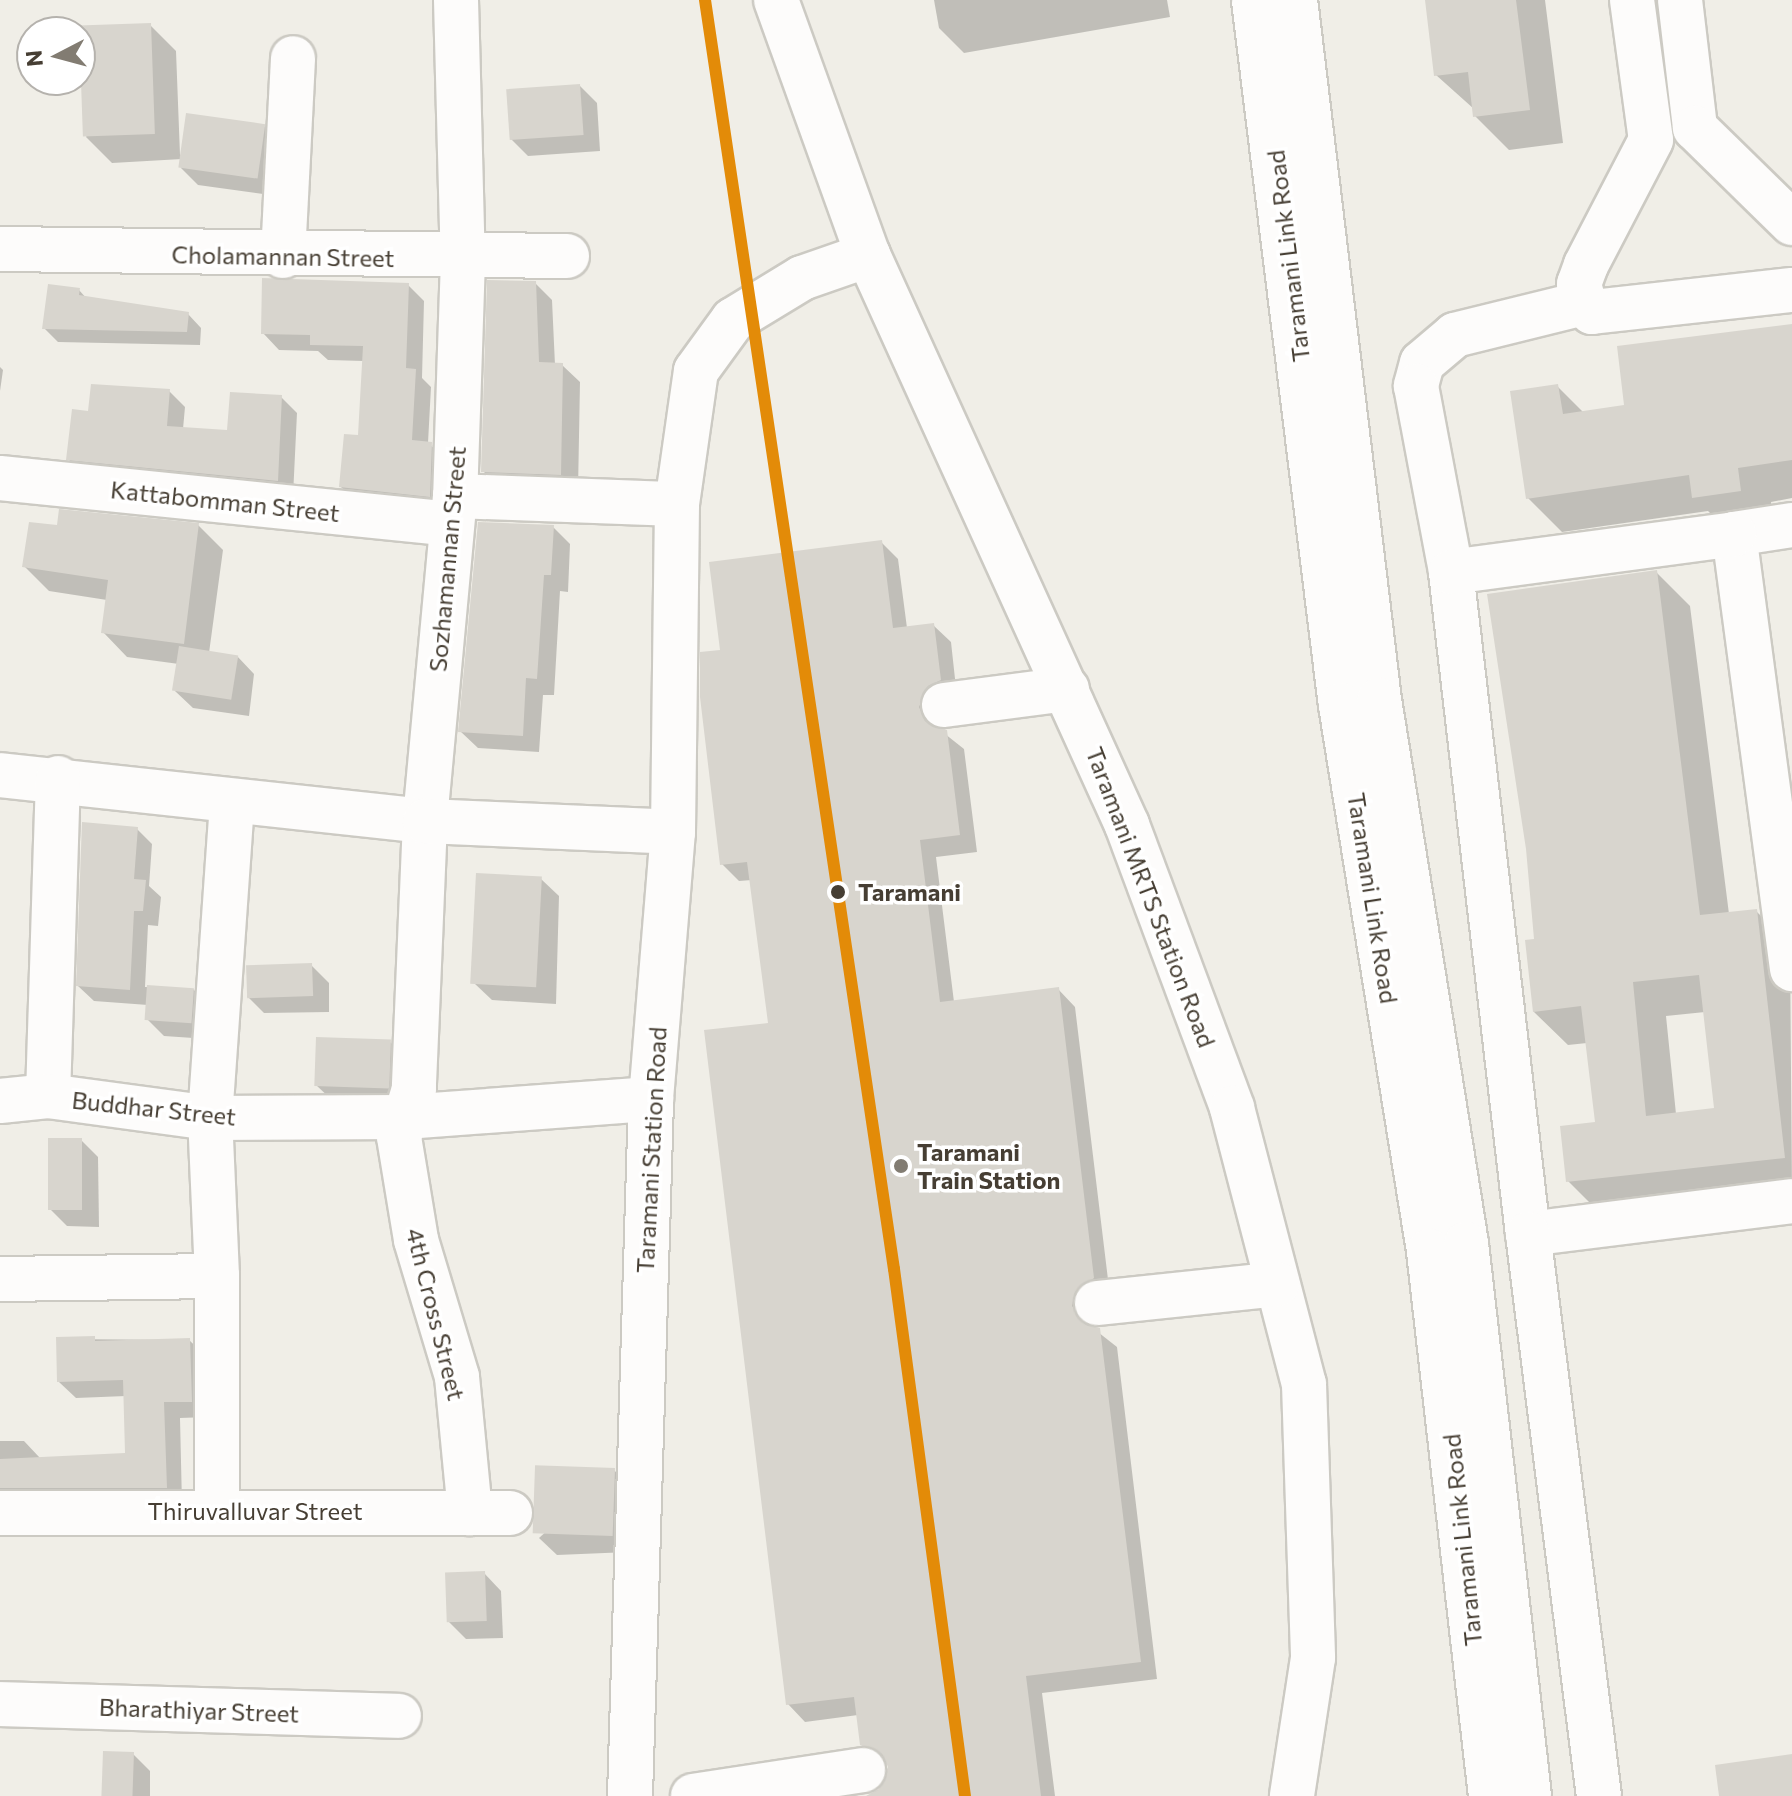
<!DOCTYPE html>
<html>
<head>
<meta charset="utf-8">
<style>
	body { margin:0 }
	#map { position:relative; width:1792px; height:1796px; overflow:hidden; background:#f0eee7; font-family:Commissioner,sans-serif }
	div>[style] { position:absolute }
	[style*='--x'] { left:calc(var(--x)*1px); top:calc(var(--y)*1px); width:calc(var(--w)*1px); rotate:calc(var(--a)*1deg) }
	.shadow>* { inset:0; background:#0003 }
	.building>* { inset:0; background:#d8d5ce; transform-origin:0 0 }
	.roads { filter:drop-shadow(2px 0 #cccac3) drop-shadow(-2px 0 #cccac3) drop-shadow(0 2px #cccac3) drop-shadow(0 -2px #cccac3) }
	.minor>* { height:44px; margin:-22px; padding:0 22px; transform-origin:22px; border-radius:22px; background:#fdfcfb }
	.rail-1>* { height:12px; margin:-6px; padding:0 6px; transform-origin:6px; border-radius:6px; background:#e38b08 }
	.dots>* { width:22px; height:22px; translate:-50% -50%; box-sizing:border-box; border:4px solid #fff; border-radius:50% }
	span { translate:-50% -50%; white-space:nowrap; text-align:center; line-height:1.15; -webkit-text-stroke:7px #fff; paint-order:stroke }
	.street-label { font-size:24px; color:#463e33 }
	.stop-label { font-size:24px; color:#463e33; font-weight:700 }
	.left { translate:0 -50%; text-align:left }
	.poi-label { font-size:24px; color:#463e33; font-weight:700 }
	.north { position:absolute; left:16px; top:16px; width:80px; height:80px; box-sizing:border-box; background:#fff; border:2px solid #b5b2ad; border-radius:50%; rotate:264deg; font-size:22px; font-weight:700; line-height:32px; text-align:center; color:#463e33 }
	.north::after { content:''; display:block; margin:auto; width:28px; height:36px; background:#827c72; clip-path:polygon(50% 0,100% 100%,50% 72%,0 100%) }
</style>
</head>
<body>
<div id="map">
	<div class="shadow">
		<div style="clip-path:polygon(934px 0,1167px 0,1170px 17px,964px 53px,939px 28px)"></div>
		<div style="clip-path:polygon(1427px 0,1545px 0,1563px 143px,1509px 150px,1475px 116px,1474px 109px,1436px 75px)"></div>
		<div style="clip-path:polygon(150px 25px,176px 51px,180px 155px,264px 126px,281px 143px,278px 196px,198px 185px,181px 168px,182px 159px,112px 163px,86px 137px)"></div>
		<div style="clip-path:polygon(580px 86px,597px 103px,600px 151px,528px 156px,511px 139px)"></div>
		<div style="clip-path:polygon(535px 283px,552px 300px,555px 365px,562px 365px,580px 382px,578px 491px,500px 488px,483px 471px)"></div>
		<div style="clip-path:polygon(408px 285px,424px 301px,422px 378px,431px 387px,428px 443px,447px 460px,445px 512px,358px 503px,341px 487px,360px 437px,364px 361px,328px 360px,318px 351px,279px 350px,263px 333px)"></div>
		<div style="clip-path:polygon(79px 290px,87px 299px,188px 314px,201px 328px,200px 345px,58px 342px,44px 328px)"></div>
		<div style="clip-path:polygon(1792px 326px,1792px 498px,1771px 502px,1774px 524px,1728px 531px,1708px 511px,1562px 532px,1528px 498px,1557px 386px,1584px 413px,1626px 406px)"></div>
		<div style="clip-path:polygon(0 367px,3px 370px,0 391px)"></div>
		<div style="clip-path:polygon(169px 391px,185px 407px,183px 429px,229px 432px,281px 397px,297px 413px,293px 496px,84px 475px,68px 459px,89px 413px)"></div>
		<div style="clip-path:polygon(198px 525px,223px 550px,209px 653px,237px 656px,254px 674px,249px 716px,193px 708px,175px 691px,179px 664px,127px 657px,103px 632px,107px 600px,49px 591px,24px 566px,58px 528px)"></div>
		<div style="clip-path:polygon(553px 527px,570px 544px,568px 592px,560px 591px,554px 695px,543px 695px,539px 752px,478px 748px,460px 731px)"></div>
		<div style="clip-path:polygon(881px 542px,898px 559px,907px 628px,933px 625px,951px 642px,957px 697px,945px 702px,935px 726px,964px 749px,977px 852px,936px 857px,954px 1002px,1058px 989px,1075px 1007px,1110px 1296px,1091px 1309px,1089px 1325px,1117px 1347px,1157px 1679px,1042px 1693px,1055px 1796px,868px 1796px,881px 1790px,890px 1766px,862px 1744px,858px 1715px,805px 1722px,788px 1704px,770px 1025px,752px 880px,739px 881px,722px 864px,723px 651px)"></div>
		<div style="clip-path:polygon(evenodd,1656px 572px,1690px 606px,1729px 914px,1756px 911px,1790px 945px,1792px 1194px,1602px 1215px,1568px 1181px,1597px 1124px,1587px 1043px,1568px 1045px,1534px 1012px,1536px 941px,1656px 572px,1705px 1012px,1716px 1110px,1676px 1114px,1666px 1016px,1705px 1012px)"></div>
		<div style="clip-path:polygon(137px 829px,152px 844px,149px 886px,161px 897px,158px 926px,148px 925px,145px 987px,193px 989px,210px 1007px,208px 1039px,164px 1036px,147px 1019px,148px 1005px,94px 1001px,78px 986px)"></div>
		<div style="clip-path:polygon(541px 879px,559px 896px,556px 1004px,492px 1000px,474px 983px)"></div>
		<div style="clip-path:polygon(311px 965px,329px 983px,329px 1012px,264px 1013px,247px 996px)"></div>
		<div style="clip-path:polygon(390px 1042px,407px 1059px,404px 1105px,334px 1102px,316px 1085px)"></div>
		<div style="clip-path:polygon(81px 1140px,98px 1157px,99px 1227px,67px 1226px,50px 1209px)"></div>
		<div style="clip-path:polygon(58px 1339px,189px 1340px,206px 1356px,208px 1417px,180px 1418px,182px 1504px,0 1514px,0 1441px,24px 1441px,40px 1458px,127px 1455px,126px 1396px,76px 1398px,59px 1382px)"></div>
		<div style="clip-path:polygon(614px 1470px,631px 1488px,629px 1552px,557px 1555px,539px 1538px)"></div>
		<div style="clip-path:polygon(484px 1573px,501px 1591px,503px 1638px,466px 1639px,449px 1622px)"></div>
		<div style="clip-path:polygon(133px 1754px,150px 1771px,150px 1796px,104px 1796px)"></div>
	</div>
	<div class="building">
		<div style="clip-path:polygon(1425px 0,1516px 0,1530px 110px,1473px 117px,1468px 72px,1434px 76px)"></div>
		<div style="left:151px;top:23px;width:111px;height:72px;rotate:88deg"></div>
		<div style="left:580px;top:84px;width:51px;height:74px;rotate:86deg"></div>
		<div style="left:186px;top:113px;width:80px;height:55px;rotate:8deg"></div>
		<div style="clip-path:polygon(262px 278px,409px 283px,406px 368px,416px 369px,412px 440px,432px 442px,430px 497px,339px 487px,344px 434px,358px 435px,363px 346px,310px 345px,310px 335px,261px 334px)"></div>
		<div style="clip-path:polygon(487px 280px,536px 281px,539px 362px,563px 363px,561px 475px,481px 472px)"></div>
		<div style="clip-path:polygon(48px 284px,80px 288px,79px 295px,189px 312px,187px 332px,42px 329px)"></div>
		<div style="clip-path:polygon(1792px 324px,1792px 460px,1738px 468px,1741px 491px,1692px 498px,1689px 475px,1526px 499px,1510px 391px,1558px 384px,1563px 414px,1624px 405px,1617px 346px)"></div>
		<div style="clip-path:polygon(91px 384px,170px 389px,167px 426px,227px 430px,230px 392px,282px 395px,278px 481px,66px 460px,72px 409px,88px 411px)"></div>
		<div style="clip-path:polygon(59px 509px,199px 523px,184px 644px,101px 633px,108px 580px,22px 567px,29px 522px,57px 525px)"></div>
		<div style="clip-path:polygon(478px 522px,554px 525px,551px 575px,544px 575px,537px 679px,526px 678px,523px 736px,458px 732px)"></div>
		<div style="clip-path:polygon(882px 540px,893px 628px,934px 623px,941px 680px,928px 686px,919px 707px,925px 721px,947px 730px,960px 835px,920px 840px,940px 1002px,1059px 987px,1094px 1278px,1075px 1292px,1072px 1306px,1086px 1325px,1100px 1328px,1141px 1662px,1026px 1676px,1041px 1796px,866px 1796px,879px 1789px,888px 1767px,882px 1754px,860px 1745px,854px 1697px,786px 1705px,704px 1030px,768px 1023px,747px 862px,720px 865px,700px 697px,700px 652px,720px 650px,709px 562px)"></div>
		<div style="clip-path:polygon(evenodd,1657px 570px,1700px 915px,1757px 909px,1785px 1158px,1566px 1182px,1560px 1126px,1595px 1122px,1581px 1006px,1533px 1012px,1525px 940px,1534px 939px,1526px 849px,1487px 594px,1657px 570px,1699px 975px,1714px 1108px,1646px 1116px,1633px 982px,1699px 975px)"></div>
		<div style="left:179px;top:646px;width:60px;height:45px;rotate:9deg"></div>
		<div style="clip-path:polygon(82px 822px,138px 827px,134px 879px,146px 880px,143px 911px,134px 911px,130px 990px,76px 986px)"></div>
		<div style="left:476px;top:873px;width:66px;height:111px;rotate:3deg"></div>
		<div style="left:312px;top:963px;width:33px;height:66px;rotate:88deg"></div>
		<div style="left:147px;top:985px;width:47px;height:35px;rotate:4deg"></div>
		<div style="left:316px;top:1037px;width:75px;height:49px;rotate:2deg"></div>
		<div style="left:48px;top:1138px;width:34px;height:72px"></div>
		<div style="clip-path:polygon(95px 1336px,95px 1341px,190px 1338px,192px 1402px,164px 1402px,167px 1488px,0 1488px,0 1459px,125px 1453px,123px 1380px,57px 1382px,56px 1337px)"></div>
		<div style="left:615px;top:1468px;width:68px;height:80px;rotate:92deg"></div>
		<div style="left:485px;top:1571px;width:50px;height:40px;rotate:88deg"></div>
		<div style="left:103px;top:1751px;width:31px;height:45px;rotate:2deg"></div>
		<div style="clip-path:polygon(1792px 1754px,1792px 1796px,1719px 1796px,1715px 1765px)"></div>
	</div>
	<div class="roads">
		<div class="minor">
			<div style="--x:456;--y:0;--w:259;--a:88.5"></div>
			<div style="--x:463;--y:259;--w:237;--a:91.9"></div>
			<div style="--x:455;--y:496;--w:326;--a:95.3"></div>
			<div style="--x:425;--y:821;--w:268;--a:92.4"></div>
			<div style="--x:414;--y:1089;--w:50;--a:107.4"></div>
			<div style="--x:399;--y:1137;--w:104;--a:80.6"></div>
			<div style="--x:416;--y:1240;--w:143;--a:73.3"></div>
			<div style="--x:457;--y:1377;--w:137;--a:84.5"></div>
			<div style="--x:776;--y:0;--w:271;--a:70.2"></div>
			<div style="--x:868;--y:255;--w:626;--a:65.56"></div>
			<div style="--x:1127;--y:825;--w:302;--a:69.6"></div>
			<div style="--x:1232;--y:1108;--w:285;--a:75.4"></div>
			<div style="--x:1304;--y:1384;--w:274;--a:88.1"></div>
			<div style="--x:1313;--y:1658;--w:140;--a:98.7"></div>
			<div style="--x:1254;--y:0;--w:710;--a:82.97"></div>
			<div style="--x:1341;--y:705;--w:553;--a:80.84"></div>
			<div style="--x:1429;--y:1251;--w:549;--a:83.51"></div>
			<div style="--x:1295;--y:0;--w:705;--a:83.16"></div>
			<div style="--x:1379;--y:700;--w:551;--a:80.91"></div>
			<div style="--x:1466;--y:1244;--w:556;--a:83.49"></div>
			<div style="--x:1632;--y:0;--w:141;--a:82.3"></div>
			<div style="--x:1651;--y:140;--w:141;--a:117.5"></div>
			<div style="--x:1586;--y:265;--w:20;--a:110"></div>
			<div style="--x:1579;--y:284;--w:20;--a:75"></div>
			<div style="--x:1584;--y:303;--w:12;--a:48"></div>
			<div style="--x:1592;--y:312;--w:201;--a:-6.3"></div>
			<div style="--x:1680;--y:0;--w:129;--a:83.3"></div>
			<div style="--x:1695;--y:128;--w:136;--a:44.4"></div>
			<div style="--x:0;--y:249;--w:567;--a:0.71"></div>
			<div style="--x:283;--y:256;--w:198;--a:-87.1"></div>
			<div style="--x:1584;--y:303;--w:133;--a:166.1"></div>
			<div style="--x:1455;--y:335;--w:43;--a:139.7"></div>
			<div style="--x:1422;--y:363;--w:24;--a:105"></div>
			<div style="--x:1416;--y:386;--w:189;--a:79.3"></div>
			<div style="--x:1451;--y:572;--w:666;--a:83.37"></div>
			<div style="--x:1528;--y:1234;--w:266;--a:-7.1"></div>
			<div style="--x:0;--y:478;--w:453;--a:5.8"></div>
			<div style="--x:455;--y:496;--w:222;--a:2.1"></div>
			<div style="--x:1792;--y:525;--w:59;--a:171.2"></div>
			<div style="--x:1734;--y:534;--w:439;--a:82.4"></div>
			<div style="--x:1451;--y:572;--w:286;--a:-7.6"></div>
			<div style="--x:944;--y:705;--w:124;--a:-7.4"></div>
			<div style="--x:0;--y:775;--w:427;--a:6.2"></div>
			<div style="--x:425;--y:821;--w:248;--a:2.5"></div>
			<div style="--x:48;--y:1096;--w:318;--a:-88.2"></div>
			<div style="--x:0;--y:1101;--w:48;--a:-5.9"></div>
			<div style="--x:48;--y:1096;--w:163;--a:7.7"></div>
			<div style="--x:210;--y:1118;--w:195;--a:-0.3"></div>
			<div style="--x:405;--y:1117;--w:247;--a:-4.2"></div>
			<div style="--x:1528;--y:1234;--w:566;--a:82.8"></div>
			<div style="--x:0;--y:1279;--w:217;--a:-0.8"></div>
			<div style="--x:1097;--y:1303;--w:181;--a:-6"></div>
			<div style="--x:217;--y:1510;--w:234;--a:-90"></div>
			<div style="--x:217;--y:1276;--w:158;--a:-92.5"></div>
			<div style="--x:210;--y:1118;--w:315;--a:-86"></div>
			<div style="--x:0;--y:1513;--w:510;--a:0"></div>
			<div style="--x:0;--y:1704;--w:399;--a:1.7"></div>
			<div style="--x:630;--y:1796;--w:697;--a:-88.27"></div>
			<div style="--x:651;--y:1099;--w:268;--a:-85.3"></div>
			<div style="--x:673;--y:832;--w:328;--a:-89.3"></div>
			<div style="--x:677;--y:504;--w:134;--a:-81.9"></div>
			<div style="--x:696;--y:371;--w:63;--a:-54"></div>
			<div style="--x:733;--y:320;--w:81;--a:-31.3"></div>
			<div style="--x:802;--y:278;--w:70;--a:-19.2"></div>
			<div style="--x:693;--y:1796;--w:172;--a:-8.7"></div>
		</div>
	</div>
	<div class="rail-1">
		<div style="--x:705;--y:0;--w:1283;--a:81.53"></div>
		<div style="--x:894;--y:1269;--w:532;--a:82.33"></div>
	</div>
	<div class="dots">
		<div style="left:838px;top:892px;background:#463e33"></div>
		<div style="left:901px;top:1166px;background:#827c72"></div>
	</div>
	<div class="street-label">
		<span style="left:283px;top:256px;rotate:1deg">Cholamannan Street</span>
		<span style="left:1288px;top:256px;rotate:-97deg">Taramani Link Road</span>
		<span style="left:225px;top:501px;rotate:6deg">Kattabomman Street</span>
		<span style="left:447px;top:559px;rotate:-85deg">Sozhamannan Street</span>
		<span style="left:1151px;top:897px;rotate:69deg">Taramani MRTS Station Road</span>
		<span style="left:1373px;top:898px;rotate:81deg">Taramani Link Road</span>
		<span style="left:154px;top:1108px;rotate:6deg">Buddhar Street</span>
		<span style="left:651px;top:1150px;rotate:-87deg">Taramani Station Road</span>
		<span style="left:436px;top:1314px;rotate:76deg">4th Cross Street</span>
		<span style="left:255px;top:1511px">Thiruvalluvar Street</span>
		<span style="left:1462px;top:1540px;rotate:-96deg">Taramani Link Road</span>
		<span style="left:199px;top:1710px;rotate:2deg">Bharathiyar Street</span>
	</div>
	<div class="stop-label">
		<span class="left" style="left:858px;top:892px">Taramani</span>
	</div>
	<div class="poi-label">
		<span class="left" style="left:917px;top:1166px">Taramani<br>Train Station</span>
	</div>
	<div class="north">N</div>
</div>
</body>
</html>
